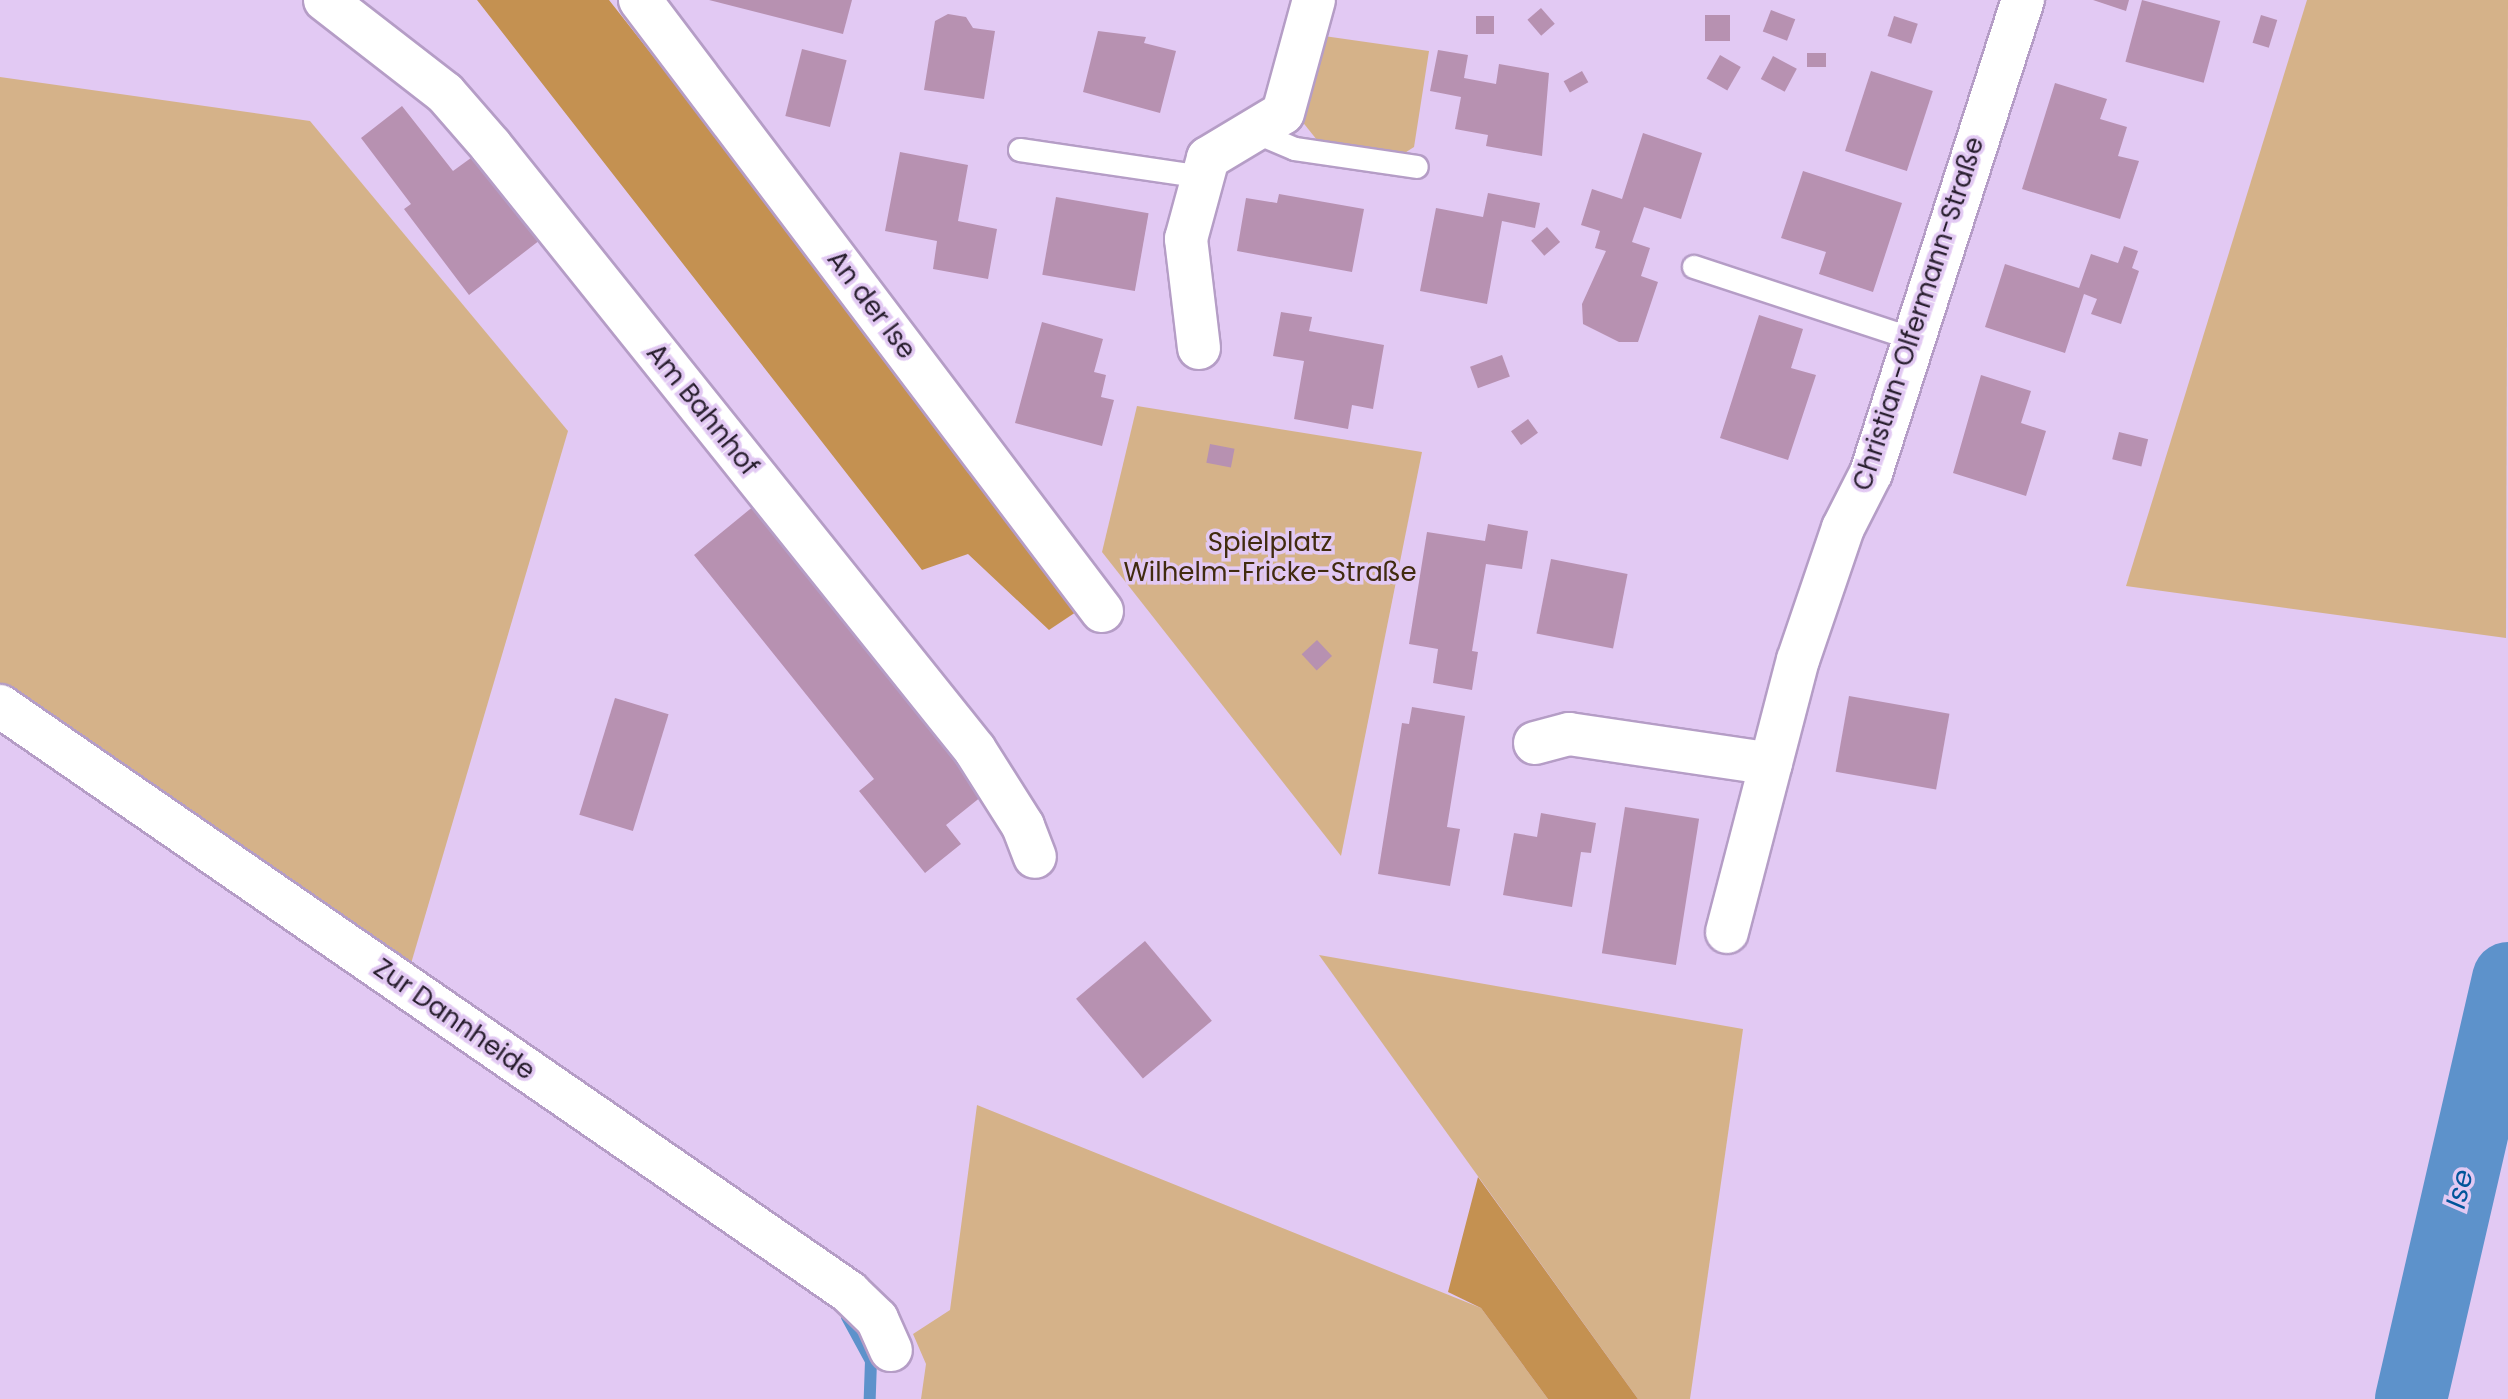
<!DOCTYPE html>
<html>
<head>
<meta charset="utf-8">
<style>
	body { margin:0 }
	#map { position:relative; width:2508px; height:1399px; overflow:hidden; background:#e2c9f3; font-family:Poppins,sans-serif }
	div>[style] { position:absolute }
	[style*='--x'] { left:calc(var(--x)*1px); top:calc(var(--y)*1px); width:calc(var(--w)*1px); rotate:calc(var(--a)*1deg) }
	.green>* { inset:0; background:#d5b289 }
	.forest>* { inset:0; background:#c49151 }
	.stream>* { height:12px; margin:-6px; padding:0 6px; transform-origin:6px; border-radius:6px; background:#5d92cb }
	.river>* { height:72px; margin:-36px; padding:0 36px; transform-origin:36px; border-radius:36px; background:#5d92cb }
	.building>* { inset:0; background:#b791b1; transform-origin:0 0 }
	.roads { filter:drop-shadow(2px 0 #b59dc6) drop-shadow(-2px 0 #b59dc6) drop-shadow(0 2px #b59dc6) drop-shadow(0 -2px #b59dc6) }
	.service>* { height:22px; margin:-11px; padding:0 11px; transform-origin:11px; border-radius:11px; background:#fff }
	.minor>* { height:42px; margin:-21px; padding:0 21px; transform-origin:21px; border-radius:21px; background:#fff }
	span { translate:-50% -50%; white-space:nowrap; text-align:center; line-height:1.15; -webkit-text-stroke:7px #e2c9f3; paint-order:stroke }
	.street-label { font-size:26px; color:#291f2f }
	.park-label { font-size:26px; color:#412b0f }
	.water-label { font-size:28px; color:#00559a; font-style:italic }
</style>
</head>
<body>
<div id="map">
	<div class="green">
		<div style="clip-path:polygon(2307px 0,2508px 0,2506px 638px,2126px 586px)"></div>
		<div style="clip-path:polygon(1324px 36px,1429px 51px,1414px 147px,1400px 156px,1317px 140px,1301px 120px)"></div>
		<div style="clip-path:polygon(0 77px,310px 121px,568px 431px,410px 967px,0 695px)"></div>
		<div style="clip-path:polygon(1137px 406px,1422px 452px,1341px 856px,1102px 552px)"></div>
		<div style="clip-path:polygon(1319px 955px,1743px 1029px,1690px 1399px,1638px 1399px)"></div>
		<div style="clip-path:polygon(977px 1105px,1481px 1308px,1548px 1399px,921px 1399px,926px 1364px,913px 1334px,950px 1310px)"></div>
	</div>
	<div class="forest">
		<div style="clip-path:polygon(477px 0,609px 0,1085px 606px,1049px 630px,968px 554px,922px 570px)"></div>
		<div style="clip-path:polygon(1478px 1177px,1638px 1399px,1548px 1399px,1481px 1308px,1448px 1292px)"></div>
	</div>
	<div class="stream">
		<div style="--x:847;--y:1317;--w:50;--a:61.4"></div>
		<div style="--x:871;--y:1361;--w:38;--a:92"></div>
	</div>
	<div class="river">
		<div style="--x:2411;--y:1399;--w:432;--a:-77"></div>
	</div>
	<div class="building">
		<div style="clip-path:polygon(709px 0,852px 0,843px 34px)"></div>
		<div style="clip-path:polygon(2093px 0,2129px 0,2126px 11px)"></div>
		<div style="left:2142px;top:0;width:81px;height:64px;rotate:15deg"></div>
		<div style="left:1541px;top:8px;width:21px;height:18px;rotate:49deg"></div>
		<div style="left:1771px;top:10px;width:26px;height:23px;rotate:21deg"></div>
		<div style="clip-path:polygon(948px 14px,966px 17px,973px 28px,995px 31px,984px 99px,924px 90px,935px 21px)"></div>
		<div style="left:1705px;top:15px;width:25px;height:26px"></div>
		<div style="left:2261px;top:15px;width:17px;height:29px;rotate:17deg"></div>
		<div style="left:1476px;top:16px;width:18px;height:18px"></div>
		<div style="left:1894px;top:16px;width:25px;height:21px;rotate:18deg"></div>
		<div style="clip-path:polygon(1098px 31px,1146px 37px,1144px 43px,1176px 51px,1160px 113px,1083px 92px)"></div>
		<div style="left:802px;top:49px;width:46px;height:69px;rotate:14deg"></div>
		<div style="clip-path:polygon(1438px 50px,1468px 55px,1464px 78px,1496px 84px,1499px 64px,1549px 73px,1542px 156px,1486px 146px,1488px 135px,1455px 129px,1461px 97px,1430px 91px)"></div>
		<div style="left:1807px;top:53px;width:19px;height:14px"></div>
		<div style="left:1720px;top:55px;width:24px;height:27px;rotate:30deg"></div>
		<div style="left:1773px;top:56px;width:27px;height:26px;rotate:28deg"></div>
		<div style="left:1582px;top:71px;width:13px;height:21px;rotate:61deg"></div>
		<div style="left:1871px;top:71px;width:65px;height:84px;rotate:18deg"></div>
		<div style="clip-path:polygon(2055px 83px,2107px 99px,2100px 119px,2127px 127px,2118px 156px,2139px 161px,2120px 219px,2022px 189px)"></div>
		<div style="clip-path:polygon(402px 106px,453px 171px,475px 155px,540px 240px,469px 295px,404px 209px,411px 204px,361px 138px)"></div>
		<div style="clip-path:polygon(1643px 133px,1702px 153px,1681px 219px,1644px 207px,1632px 242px,1650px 248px,1641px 276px,1658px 282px,1638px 342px,1619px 342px,1583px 324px,1582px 304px,1606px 251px,1595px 248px,1600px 231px,1581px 225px,1592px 189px,1622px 199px)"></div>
		<div style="clip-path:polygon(900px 152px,968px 165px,958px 221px,997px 229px,988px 279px,933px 269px,937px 241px,885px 231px)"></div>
		<div style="clip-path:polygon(1803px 171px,1902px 203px,1873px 292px,1819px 274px,1826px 252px,1781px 238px)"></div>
		<div style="clip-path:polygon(1488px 193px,1540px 203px,1535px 228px,1502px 221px,1487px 304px,1420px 291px,1436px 208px,1483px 217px)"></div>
		<div style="clip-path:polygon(1279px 194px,1364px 209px,1352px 272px,1237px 251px,1246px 198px,1277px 203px)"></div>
		<div style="left:1056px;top:197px;width:94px;height:79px;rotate:10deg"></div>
		<div style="left:1547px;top:227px;width:20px;height:21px;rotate:49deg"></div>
		<div style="clip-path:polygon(2124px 246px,2138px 251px,2132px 268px,2139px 271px,2121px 324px,2091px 314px,2097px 299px,2084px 294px,2065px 353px,1985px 327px,2005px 264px,2079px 288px,2091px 254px,2118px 263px)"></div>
		<div style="clip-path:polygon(1281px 312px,1312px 317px,1309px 331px,1384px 345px,1373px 409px,1352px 405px,1348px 429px,1294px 419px,1304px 361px,1273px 356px)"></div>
		<div style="clip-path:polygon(1759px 315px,1803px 329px,1791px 368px,1816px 375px,1788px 460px,1720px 438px)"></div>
		<div style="clip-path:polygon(1042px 322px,1103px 339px,1094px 372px,1106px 375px,1101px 397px,1114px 400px,1102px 446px,1015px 423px)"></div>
		<div style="left:1502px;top:355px;width:23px;height:34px;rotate:70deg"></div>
		<div style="clip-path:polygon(1981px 375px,2031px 391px,2021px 423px,2046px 431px,2026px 496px,1953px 473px)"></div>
		<div style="left:1528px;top:419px;width:17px;height:21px;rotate:54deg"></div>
		<div style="left:2119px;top:432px;width:30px;height:28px;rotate:14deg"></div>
		<div style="left:1210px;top:444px;width:25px;height:19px;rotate:11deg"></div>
		<div style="clip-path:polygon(755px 505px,987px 792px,946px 825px,961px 844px,925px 873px,859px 791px,874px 779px,694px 555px)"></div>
		<div style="clip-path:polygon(1488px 524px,1528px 531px,1522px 569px,1486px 564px,1472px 651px,1478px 652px,1472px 690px,1433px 683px,1438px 649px,1409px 644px,1427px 532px,1485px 541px)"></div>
		<div style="left:1551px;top:559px;width:78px;height:76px;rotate:11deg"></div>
		<div style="left:1317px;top:640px;width:22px;height:21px;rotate:47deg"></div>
		<div style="left:1849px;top:696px;width:102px;height:77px;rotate:10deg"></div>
		<div style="left:615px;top:698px;width:56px;height:122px;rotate:17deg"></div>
		<div style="clip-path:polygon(1412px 707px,1465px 716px,1447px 827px,1460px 829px,1450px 886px,1378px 874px,1402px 723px,1409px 724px)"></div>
		<div style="left:1625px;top:807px;width:75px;height:148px;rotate:9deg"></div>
		<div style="clip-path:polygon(1541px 813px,1596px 823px,1591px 853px,1581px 852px,1572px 907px,1503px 895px,1514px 833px,1537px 837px)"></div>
		<div style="left:1145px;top:941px;width:104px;height:90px;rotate:50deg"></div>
	</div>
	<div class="roads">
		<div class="service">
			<div style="--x:1255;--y:132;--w:43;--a:23"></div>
			<div style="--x:1295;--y:149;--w:123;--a:8.4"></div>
			<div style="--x:1020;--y:150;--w:184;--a:8.4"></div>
			<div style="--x:1694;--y:267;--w:231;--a:18.2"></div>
		</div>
		<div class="minor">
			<div style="--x:325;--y:0;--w:152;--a:37.8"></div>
			<div style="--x:445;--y:93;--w:70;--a:49"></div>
			<div style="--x:491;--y:146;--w:774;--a:51.29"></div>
			<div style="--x:975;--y:750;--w:90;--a:57.7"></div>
			<div style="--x:1023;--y:826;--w:33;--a:69"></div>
			<div style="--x:640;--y:0;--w:766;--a:52.91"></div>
			<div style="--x:1199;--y:348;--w:110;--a:-96.8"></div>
			<div style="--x:1186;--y:239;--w:84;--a:-74.8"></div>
			<div style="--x:1208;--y:158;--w:87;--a:-31"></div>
			<div style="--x:1283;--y:113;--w:117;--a:-74.7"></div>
			<div style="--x:0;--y:706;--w:1032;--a:34.61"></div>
			<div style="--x:849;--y:1292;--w:39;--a:44"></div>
			<div style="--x:877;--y:1319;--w:34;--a:66"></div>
			<div style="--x:1535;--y:743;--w:35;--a:-15"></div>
			<div style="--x:1569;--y:734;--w:204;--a:8.4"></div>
			<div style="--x:1727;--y:932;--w:281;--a:-75.4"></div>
			<div style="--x:1798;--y:660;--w:139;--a:-71.2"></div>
			<div style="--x:1843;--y:528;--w:62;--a:-63"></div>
			<div style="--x:1871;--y:473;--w:497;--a:-72.2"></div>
		</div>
	</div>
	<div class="street-label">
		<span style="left:871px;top:305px;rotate:53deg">An der Ise</span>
		<span style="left:1919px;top:314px;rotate:-72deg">Christian-Olfermann-Straße</span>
		<span style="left:702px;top:410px;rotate:51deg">Am Bahnhof</span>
		<span style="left:454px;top:1020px;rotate:35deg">Zur Dannheide</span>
	</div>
	<div class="park-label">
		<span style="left:1270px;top:558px">Spielplatz<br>Wilhelm-Fricke-Straße</span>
	</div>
	<div class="water-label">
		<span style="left:2460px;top:1189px;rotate:-77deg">Ise</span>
	</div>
</div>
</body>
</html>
